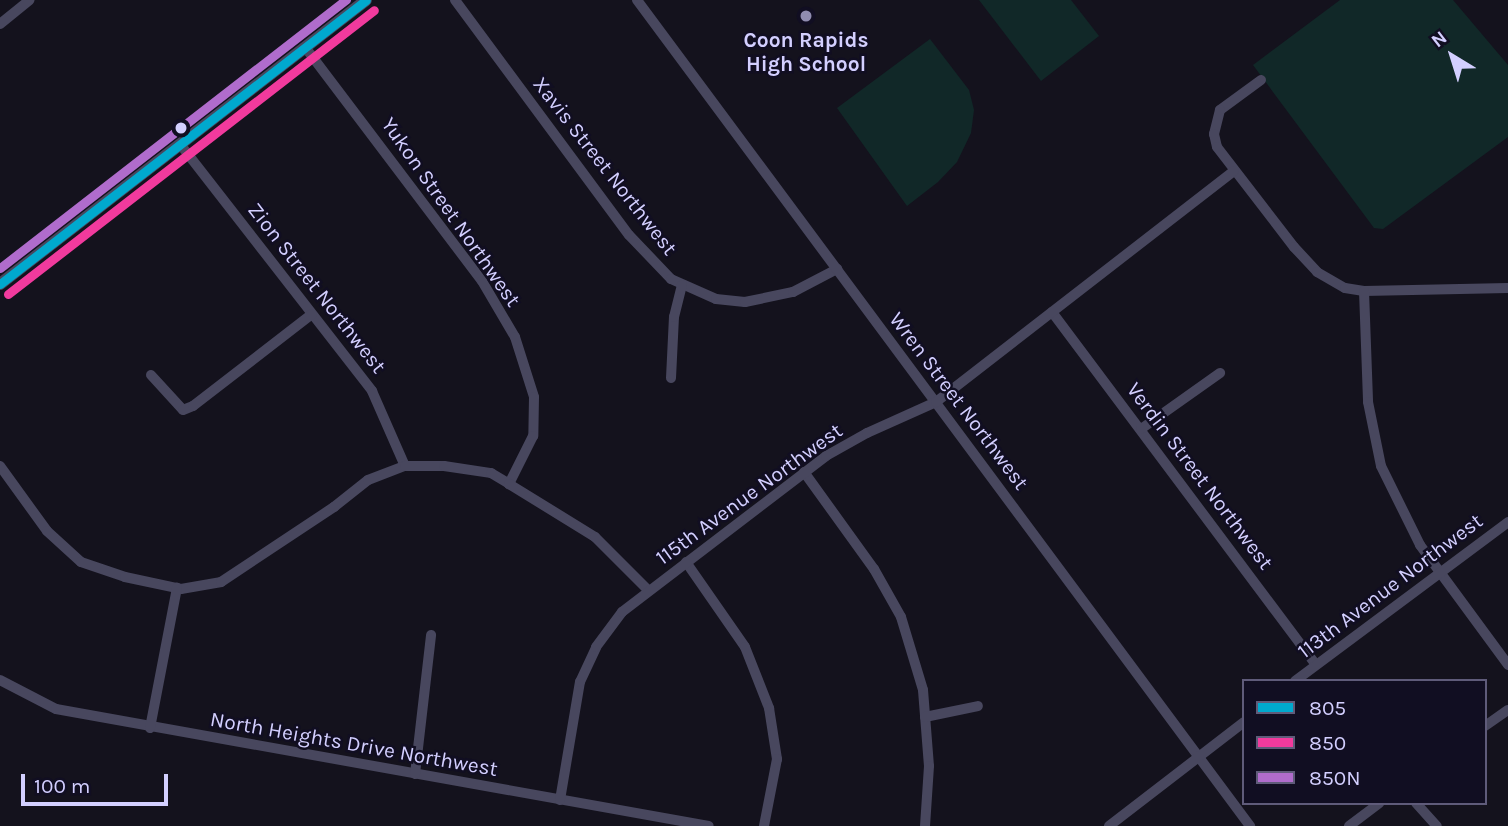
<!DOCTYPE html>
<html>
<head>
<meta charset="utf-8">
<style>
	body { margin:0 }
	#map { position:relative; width:1508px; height:826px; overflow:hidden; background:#14121d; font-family:Karla,sans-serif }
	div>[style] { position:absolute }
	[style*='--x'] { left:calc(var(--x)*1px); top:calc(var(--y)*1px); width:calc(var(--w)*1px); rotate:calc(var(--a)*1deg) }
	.green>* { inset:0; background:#112828 }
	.minor>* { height:10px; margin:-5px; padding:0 5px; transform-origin:5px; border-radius:5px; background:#48475e }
	.tertiary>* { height:12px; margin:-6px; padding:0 6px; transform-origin:6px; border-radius:6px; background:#48475e }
	.bus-1>* { height:9px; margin:-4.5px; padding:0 4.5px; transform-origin:4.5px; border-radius:4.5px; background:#00a9ce }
	.bus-2>* { height:9px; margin:-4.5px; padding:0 4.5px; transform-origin:4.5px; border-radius:4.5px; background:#f13a9d }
	.bus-3>* { height:9px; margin:-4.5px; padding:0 4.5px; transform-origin:4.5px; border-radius:4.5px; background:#b06ccc }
	.dots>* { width:19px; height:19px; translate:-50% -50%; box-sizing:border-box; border:4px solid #110e22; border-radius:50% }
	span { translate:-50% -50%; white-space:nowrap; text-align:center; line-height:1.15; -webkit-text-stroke:5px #110e22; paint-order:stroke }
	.poi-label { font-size:21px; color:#d3cfff; font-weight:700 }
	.street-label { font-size:21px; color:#d3cfff }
	.legend { position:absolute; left:1242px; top:679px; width:245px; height:126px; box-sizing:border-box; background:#110e22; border:2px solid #5f5b7a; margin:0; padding:9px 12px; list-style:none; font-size:21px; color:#d3cfff }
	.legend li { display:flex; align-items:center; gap:14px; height:35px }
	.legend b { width:35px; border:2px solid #5f5b7a }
	.north { position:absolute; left:1417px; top:21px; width:70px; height:70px; -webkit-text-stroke:5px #110e22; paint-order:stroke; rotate:322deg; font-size:19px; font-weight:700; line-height:28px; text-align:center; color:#d3cfff }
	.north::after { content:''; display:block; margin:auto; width:24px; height:32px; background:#d3cfff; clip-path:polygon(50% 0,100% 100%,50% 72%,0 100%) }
	.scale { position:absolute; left:21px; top:774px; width:147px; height:32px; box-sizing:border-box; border:4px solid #d3cfff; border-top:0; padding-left:9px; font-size:21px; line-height:24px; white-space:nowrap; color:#d3cfff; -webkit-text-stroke:5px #110e22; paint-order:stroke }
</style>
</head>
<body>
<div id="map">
	<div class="green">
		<div style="clip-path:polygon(979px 0,1071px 0,1099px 36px,1041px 81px)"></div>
		<div style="clip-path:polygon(1340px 0,1453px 0,1508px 65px,1508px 137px,1383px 229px,1374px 228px,1253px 65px)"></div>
		<div style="clip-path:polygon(930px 39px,969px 90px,974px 110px,971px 133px,957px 162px,938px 182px,907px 206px,837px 108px)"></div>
	</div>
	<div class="minor">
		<div style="--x:455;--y:0;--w:292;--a:53.5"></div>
		<div style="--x:629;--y:235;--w:61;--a:46.3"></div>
		<div style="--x:671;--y:279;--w:49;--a:24"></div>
		<div style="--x:716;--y:299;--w:29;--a:6"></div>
		<div style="--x:745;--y:302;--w:49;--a:-11.8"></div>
		<div style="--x:793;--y:292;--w:50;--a:-27.6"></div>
		<div style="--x:637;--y:0;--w:1029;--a:53.42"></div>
		<div style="--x:0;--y:24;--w:38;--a:-39"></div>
		<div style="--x:305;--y:47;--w:293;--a:52.9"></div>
		<div style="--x:482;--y:281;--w:65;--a:59.5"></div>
		<div style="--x:515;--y:337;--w:63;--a:72.4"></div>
		<div style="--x:534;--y:397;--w:39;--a:91"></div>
		<div style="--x:533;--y:436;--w:54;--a:116.6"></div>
		<div style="--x:1261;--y:80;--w:51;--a:143.8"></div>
		<div style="--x:1220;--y:110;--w:25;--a:104"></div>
		<div style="--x:1214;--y:134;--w:13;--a:77"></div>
		<div style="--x:1217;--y:147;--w:126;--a:52.4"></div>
		<div style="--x:1294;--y:247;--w:34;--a:47"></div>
		<div style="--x:1317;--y:272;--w:32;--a:30"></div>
		<div style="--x:1345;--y:288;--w:19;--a:9"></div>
		<div style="--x:1364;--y:291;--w:144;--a:-1.2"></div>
		<div style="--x:180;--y:144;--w:313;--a:52.1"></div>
		<div style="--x:372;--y:391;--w:82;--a:66.3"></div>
		<div style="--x:1364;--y:291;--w:111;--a:87.9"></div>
		<div style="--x:1368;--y:402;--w:65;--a:78.5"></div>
		<div style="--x:1381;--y:466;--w:88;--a:63.7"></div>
		<div style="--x:1420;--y:545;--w:149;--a:53.7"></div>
		<div style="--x:1052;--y:312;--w:439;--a:53.2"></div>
		<div style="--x:151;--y:375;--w:47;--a:47.6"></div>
		<div style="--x:183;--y:410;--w:11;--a:-22"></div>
		<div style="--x:193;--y:406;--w:150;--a:-37.7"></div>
		<div style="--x:671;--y:378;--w:61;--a:-87.2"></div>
		<div style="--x:674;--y:317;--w:33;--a:-76"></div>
		<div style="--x:1141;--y:429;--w:97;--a:-35.3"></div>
		<div style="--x:0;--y:466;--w:80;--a:54.1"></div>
		<div style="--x:47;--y:531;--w:46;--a:42.4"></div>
		<div style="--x:81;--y:562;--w:46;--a:18.8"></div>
		<div style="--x:125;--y:577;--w:57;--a:12.1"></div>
		<div style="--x:181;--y:589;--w:41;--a:-9.9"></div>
		<div style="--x:221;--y:582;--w:136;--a:-33.6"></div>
		<div style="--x:334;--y:507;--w:43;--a:-38.5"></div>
		<div style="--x:368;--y:480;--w:40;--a:-21"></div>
		<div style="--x:405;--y:466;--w:39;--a:0"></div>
		<div style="--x:444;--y:466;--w:48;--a:8.5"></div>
		<div style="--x:491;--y:473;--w:21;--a:31"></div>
		<div style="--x:509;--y:484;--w:101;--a:31.6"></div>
		<div style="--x:595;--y:537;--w:76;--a:45"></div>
		<div style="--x:804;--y:472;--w:120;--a:54.2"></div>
		<div style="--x:874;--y:569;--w:55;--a:60.6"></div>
		<div style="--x:901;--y:617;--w:76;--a:73.2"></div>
		<div style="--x:923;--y:690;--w:76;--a:85.5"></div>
		<div style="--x:929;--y:766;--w:60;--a:93.8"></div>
		<div style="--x:686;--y:562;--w:103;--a:55.2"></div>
		<div style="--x:745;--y:647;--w:66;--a:68.5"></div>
		<div style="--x:769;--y:708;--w:52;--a:81.1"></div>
		<div style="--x:777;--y:759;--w:68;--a:101"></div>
		<div style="--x:0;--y:680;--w:63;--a:27.4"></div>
		<div style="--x:56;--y:709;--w:663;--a:10.16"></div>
		<div style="--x:1295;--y:681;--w:266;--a:-36.7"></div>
		<div style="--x:925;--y:717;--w:54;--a:-11.7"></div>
		<div style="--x:1485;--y:726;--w:28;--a:-35"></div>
		<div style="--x:150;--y:728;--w:143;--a:-79.1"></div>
		<div style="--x:415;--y:774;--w:140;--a:-83.4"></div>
		<div style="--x:560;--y:800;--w:120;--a:-80.4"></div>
		<div style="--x:580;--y:682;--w:38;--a:-65"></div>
		<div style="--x:596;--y:647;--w:44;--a:-53.4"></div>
		<div style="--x:622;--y:612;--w:257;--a:-37.4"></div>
		<div style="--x:826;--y:456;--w:47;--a:-29.3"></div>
		<div style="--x:867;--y:433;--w:76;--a:-24.2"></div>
		<div style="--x:936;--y:402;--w:377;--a:-37.8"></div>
		<div style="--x:1416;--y:803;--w:31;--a:48"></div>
		<div style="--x:1109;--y:826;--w:170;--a:-37.6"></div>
		<div style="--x:1349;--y:826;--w:38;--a:-37"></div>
	</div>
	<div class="tertiary">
		<div style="--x:0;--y:284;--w:463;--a:-37.8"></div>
	</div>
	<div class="bus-1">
		<div style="--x:0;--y:284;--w:463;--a:-37.8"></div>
	</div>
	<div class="bus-2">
		<div style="--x:8;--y:294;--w:463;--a:-37.8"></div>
	</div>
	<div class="bus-3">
		<div style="--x:0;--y:268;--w:438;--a:-37.8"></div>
	</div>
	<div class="dots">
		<div style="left:806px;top:16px;background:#908db0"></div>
		<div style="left:181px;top:128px;background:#d3cfff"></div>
	</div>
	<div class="poi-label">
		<span style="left:806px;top:52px">Coon Rapids<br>High School</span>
	</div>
	<div class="street-label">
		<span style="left:605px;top:166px;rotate:52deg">Xavis Street Northwest</span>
		<span style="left:451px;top:212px;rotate:55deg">Yukon Street Northwest</span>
		<span style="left:317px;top:288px;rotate:52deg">Zion Street Northwest</span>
		<span style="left:959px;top:401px;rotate:53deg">Wren Street Northwest</span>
		<span style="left:1200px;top:476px;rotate:53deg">Verdin Street Northwest</span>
		<span style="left:749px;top:494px;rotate:-36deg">115th Avenue Northwest</span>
		<span style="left:1390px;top:586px;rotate:-37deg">113th Avenue Northwest</span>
		<span style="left:354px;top:744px;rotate:10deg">North Heights Drive Northwest</span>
	</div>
	<ul class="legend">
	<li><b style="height:9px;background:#00a9ce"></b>805</li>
	<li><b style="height:9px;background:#f13a9d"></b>850</li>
	<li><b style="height:9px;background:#b06ccc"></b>850N</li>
	</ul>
	<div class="north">N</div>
	<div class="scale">100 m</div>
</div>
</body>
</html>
